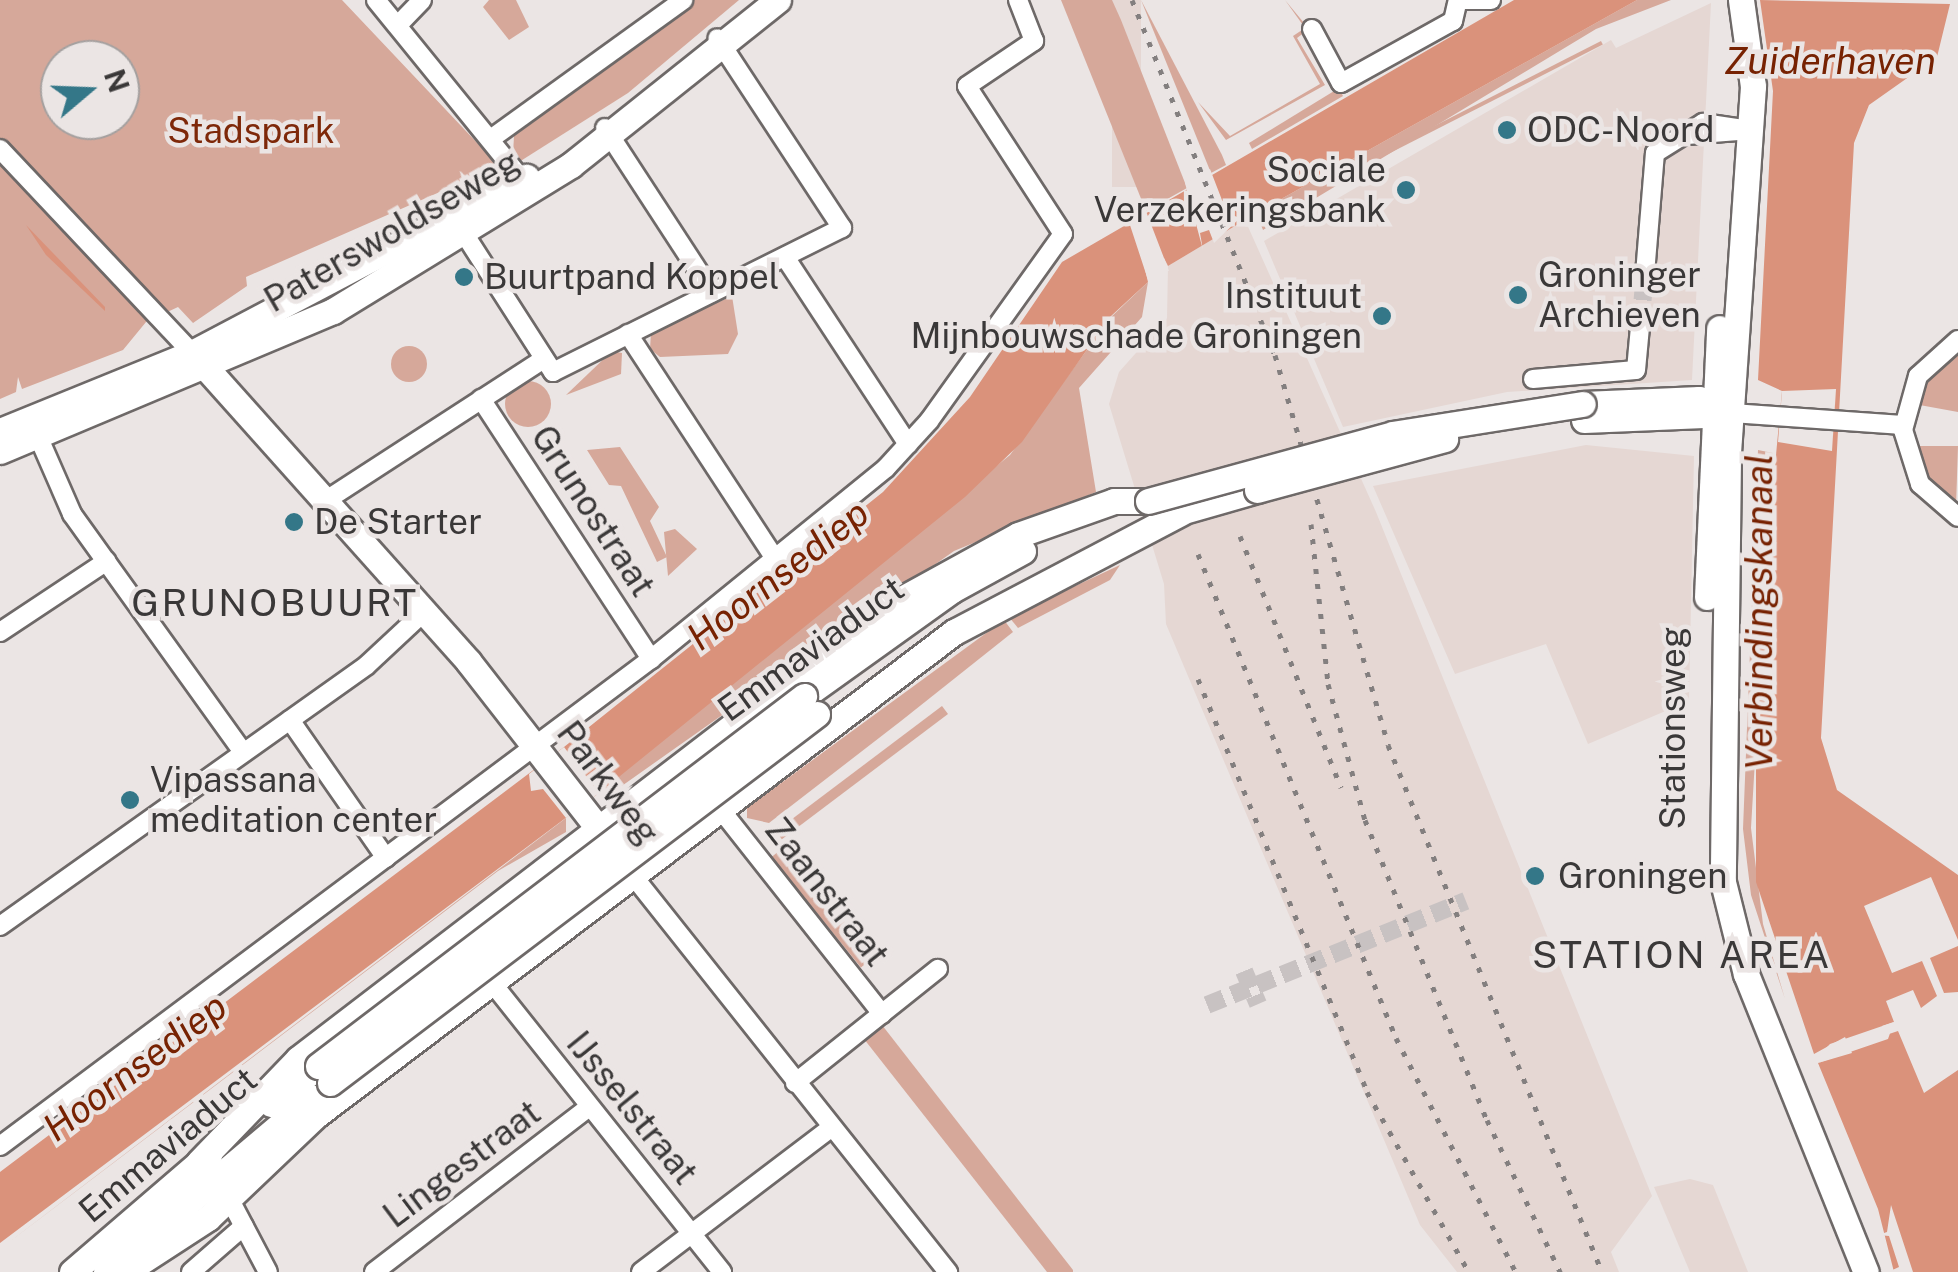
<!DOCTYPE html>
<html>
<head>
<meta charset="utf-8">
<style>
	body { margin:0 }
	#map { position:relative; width:1958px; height:1272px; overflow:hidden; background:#ebe5e4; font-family:"Public Sans",sans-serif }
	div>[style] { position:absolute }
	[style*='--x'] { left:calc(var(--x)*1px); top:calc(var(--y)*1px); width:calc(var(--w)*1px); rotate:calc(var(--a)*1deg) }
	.built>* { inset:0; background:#e5d7d3; transform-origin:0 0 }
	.green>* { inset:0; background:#d6a89a; transform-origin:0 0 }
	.round { border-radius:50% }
	.water>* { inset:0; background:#da927b }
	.pier>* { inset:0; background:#ebe5e4 }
	.street-tunnel>* { height:18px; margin-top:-9px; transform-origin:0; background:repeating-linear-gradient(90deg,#c8c2c2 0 18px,transparent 0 27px) }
	.roads { filter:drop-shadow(2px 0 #6e6968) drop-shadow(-2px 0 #6e6968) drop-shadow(0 2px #6e6968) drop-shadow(0 -2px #6e6968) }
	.street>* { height:18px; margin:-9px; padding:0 9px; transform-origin:9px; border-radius:9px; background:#fff }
	.secondary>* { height:25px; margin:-12.5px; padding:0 12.5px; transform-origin:12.5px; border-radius:12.5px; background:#fff }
	.rail>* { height:5px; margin-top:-2.5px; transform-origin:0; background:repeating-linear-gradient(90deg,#837f7f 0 5px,transparent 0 15px) }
	.bridges { filter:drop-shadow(2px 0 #6e6968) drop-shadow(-2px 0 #6e6968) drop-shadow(0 2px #6e6968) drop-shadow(0 -2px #6e6968) }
	.secondary-bridge>* { height:25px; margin:-12.5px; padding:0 12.5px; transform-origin:12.5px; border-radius:12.5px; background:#fff }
	.dots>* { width:28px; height:28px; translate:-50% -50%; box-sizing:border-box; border:5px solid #ebe5e4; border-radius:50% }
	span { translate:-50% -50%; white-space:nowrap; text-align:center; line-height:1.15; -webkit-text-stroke:9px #ebe5e4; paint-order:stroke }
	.poi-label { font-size:35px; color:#3a3838 }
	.left { translate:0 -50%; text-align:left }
	.right { translate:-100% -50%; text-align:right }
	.park-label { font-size:35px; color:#7e2809 }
	.street-label { font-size:35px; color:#3a3838 }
	.water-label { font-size:38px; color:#772202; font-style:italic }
	.neighbourhood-label { font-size:38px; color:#3a3838; letter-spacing:2.5px }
	.north { position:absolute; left:40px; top:40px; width:100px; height:100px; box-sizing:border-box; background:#ebe5e4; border:2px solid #a4a09f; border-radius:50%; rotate:71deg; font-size:28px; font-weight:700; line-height:40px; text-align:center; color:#3a3838 }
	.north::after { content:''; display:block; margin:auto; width:35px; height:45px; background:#347788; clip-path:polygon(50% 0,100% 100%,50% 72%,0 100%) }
</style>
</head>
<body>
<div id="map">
	<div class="built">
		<div style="left:1112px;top:0;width:29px;height:187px"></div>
		<div style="clip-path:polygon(1711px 3px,1692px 380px,1507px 392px,1343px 427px,1264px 241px,1611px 40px,1616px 48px)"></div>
		<div style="clip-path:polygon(1245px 220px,1376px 512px,1652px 1196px,1611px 1252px,1619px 1272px,1457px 1272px,1420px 1225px,1166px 624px,1164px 584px,1109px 404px,1119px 372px,1167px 318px,1168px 266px)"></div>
		<div style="clip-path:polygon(1586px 445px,1694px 456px,1689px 701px,1588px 744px,1546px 644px,1455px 674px,1373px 486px)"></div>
		<div style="clip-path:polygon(1690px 1179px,1713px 1185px,1748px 1272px,1690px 1272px,1654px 1187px)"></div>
	</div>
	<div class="green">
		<div style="clip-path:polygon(evenodd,0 0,342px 0,499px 166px,246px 277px,247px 286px,193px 323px,178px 307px,146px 322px,123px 350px,22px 389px,18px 377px,16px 392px,0 399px,0 0,60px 60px,120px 60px,120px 120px,60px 120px,60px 60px)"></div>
		<div style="clip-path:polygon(489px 0,516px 0,529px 27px,509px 40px,483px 7px)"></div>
		<div style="clip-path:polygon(690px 0,739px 0,628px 93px,519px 162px,513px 155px,514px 136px)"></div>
		<div style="clip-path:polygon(1061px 0,1112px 0,1121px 20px,1187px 188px,1146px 211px)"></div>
		<div style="clip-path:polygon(1141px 0,1222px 155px,1226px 165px,1211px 173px)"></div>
		<div style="clip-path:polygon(1285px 0,1309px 29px,1297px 38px,1325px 85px,1226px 140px,1198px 102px,1230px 136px,1320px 84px,1293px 36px,1305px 28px)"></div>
		<div style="clip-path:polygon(1637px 0,1671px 0,1596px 29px,1263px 230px,1256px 213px)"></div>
		<div style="left:1601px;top:41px;width:4px;height:284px;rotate:63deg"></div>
		<div style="clip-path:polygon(1339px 88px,1343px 96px,1252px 149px,1249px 143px)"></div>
		<div style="clip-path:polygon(1148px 282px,1142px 317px,1079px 388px,1096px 492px,954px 551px,609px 795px,604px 787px,1010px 455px,1111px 317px)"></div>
		<div style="clip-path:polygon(732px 296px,738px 334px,728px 354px,660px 357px,650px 349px,651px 333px)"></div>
		<div class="round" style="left:391px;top:346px;width:36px;height:36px"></div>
		<div style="clip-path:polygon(1958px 349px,1958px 412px,1914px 404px,1930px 373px)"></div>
		<div style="clip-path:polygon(612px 351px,622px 353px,621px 374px,566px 395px)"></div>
		<div class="round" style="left:505px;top:381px;width:46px;height:46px"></div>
		<div style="clip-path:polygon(1913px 446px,1958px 446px,1956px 507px,1926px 479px)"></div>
		<div style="clip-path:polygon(620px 447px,659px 507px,650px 521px,667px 557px,657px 562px,621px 486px,609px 485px,587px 450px)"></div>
		<div style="clip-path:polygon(1758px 450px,1773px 453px,1751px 828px,1763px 924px,1785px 999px,1751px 895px,1743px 829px)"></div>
		<div style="clip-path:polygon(675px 529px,697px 549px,668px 576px,664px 532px)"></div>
		<div style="clip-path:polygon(1120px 565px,1110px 580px,1018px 628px,1009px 617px)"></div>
		<div style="clip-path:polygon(1004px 620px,1013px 632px,901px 721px,769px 823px,747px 818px,747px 808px)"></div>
		<div style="left:948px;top:714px;width:208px;height:10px;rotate:143deg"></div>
		<div style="clip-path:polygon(566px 818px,566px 832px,498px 871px,0 1249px)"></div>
		<div style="left:784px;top:847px;width:142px;height:16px;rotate:51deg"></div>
		<div style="clip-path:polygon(882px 1025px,1073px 1270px,1073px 1272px,1047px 1272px,864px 1039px)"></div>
	</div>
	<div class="water">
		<div style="clip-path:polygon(1514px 0,1637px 0,1256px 213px,1250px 200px,1239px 205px,1245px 220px,1168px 266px,1164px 258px,1144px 265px,1148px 282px,1110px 317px,1022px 442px,965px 497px,599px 793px,0 1243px,0 1172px,564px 747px,883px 492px,970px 397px,1062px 262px)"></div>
		<div style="clip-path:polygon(1760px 0,1950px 4px,1937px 57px,1869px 105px,1854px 143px,1821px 738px,1837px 790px,1958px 875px,1958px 940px,1931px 877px,1864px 906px,1892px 973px,1922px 961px,1937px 996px,1921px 1008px,1913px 990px,1886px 1001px,1894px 1022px,1882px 1026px,1886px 1035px,1898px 1031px,1924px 1093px,1958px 1070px,1958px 1272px,1894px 1272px,1878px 1209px,1818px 1063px,1852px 1053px,1845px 1037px,1814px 1054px,1756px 882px,1756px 668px,1782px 391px,1758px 380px,1773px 91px)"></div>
		<div style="clip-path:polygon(26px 225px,105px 307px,105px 311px,46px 255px)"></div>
		<div style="clip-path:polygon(1958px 946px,1958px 992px,1944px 993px,1930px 958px)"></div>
	</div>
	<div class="pier">
		<div style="clip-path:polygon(1210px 169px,1227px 213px,1240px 218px,1214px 243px,1209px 230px,1200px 233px,1203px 250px,1185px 183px)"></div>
		<div style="clip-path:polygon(1144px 206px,1169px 271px,1150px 268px,1148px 280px,1127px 216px)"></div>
		<div style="clip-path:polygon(1836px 389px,1832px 451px,1778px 442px,1782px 391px)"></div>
		<div style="clip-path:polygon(564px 747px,599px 793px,566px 818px,543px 789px,531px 791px,529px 774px)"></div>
		<div style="clip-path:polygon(1894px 1022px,1888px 1039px,1818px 1063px,1846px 1051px,1843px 1044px,1816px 1058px,1830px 1044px)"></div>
		<div style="clip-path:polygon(1891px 1205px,1913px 1272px,1888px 1272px,1899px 1267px,1889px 1236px,1878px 1235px,1887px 1232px)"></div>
	</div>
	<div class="street-tunnel">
		<div style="--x:1640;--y:327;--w:53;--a:-84.6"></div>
		<div style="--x:1244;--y:971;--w:36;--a:67"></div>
		<div style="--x:1207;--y:1005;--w:279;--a:-21.9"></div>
	</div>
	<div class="roads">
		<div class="street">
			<div style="--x:376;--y:0;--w:240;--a:50.9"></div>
			<div style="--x:1460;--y:0;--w:31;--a:0"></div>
			<div style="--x:399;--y:24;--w:33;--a:-46"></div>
			<div style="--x:1312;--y:29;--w:61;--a:61.8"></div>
			<div style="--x:1341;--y:83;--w:128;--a:-29"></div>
			<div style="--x:1453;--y:21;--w:22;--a:-77"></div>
			<div style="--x:605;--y:128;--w:196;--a:56.9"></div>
			<div style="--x:1687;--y:135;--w:64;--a:-4.5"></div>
			<div style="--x:492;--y:138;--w:236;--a:-35.8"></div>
			<div style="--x:0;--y:149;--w:280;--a:46.7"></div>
			<div style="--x:458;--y:224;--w:176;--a:57.3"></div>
			<div style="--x:553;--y:372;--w:323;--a:-26.5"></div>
			<div style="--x:842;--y:228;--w:227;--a:-123.3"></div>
			<div style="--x:785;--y:257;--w:224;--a:56.7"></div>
			<div style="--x:1645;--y:274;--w:121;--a:-85.3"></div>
			<div style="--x:1655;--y:153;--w:57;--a:-32"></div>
			<div style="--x:1703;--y:123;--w:49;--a:8.3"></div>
			<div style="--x:628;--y:334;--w:269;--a:56.8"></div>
			<div style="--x:1958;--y:340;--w:54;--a:138"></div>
			<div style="--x:1918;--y:376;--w:56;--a:105.5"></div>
			<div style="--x:1903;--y:430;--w:57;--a:72.5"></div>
			<div style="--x:1920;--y:484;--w:50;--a:41"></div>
			<div style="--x:1533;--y:379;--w:103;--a:-5"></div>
			<div style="--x:1636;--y:370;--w:43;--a:-84.7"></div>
			<div style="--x:481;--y:399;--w:311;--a:56.8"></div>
			<div style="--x:1732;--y:413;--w:171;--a:4"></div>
			<div style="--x:38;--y:436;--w:85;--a:66.4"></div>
			<div style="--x:72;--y:514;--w:292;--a:54.3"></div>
			<div style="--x:325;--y:501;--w:261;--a:-33"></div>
			<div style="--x:0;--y:632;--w:128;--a:-33.6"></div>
			<div style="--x:290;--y:720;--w:168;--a:55.2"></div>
			<div style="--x:721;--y:810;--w:260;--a:51.7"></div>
			<div style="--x:634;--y:877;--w:505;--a:51.52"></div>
			<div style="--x:0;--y:926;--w:450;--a:-35.4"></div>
			<div style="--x:367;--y:665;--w:79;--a:-43"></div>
			<div style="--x:493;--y:984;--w:368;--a:51.5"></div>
			<div style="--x:795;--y:1083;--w:183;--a:-38.6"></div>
			<div style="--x:0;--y:1146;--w:813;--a:-36.8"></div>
			<div style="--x:651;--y:659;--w:303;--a:-39.1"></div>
			<div style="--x:886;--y:468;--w:64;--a:-47.5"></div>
			<div style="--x:929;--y:421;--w:230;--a:-54.4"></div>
			<div style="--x:1063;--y:234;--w:176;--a:-123"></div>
			<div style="--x:967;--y:86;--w:81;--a:-33.9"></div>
			<div style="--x:1034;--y:41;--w:44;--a:-111.3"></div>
			<div style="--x:230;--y:1200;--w:81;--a:62.2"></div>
			<div style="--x:191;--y:1272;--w:70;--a:-41"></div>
			<div style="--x:374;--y:1272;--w:271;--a:-37.5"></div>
			<div style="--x:641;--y:1272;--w:238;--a:-37.2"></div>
		</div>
		<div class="secondary">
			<div style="--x:1741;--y:0;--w:87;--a:82.1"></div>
			<div style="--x:1753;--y:86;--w:372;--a:93.9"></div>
			<div style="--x:1728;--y:457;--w:425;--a:90.7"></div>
			<div style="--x:1723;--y:882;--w:95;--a:76"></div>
			<div style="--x:1746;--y:974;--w:321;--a:68.1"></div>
			<div style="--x:199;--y:360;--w:404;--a:48.2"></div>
			<div style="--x:468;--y:661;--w:222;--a:52.1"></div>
			<div style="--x:1583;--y:404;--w:116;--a:-2.5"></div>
			<div style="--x:1699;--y:399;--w:28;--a:19"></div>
			<div style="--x:1584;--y:420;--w:144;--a:-2.4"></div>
			<div style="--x:0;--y:431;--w:207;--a:-22.1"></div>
			<div style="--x:192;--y:353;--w:378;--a:-27.8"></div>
			<div style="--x:0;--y:451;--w:361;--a:-22.8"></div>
			<div style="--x:333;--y:311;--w:279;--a:-31.5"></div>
			<div style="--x:571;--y:165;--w:265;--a:-38.6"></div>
			<div style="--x:1166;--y:516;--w:95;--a:-15.9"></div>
			<div style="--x:1707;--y:597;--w:269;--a:-87.4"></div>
			<div style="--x:804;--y:696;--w:182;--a:-35.6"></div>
			<div style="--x:952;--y:590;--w:81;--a:-28.8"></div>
			<div style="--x:271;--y:1104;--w:60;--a:-39"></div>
			<div style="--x:199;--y:1162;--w:143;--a:-46.1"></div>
			<div style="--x:298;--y:1059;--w:745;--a:-37.47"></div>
			<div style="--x:889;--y:606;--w:147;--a:-28.8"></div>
			<div style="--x:1018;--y:535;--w:102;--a:-19.5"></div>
			<div style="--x:1114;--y:501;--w:34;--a:0"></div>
			<div style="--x:72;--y:1272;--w:181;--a:-40.7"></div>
			<div style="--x:106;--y:1272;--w:270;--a:-40.2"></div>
			<div style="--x:125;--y:1272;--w:99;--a:-33"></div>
			<div style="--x:208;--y:1218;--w:148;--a:-43.6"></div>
			<div style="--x:315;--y:1116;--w:802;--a:-37.14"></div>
			<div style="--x:954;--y:632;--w:256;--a:-27.7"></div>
		</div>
	</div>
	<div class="rail">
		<div style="--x:1132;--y:0;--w:383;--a:68.1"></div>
		<div style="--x:1275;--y:355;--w:406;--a:73.8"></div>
		<div style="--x:1388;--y:745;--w:569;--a:67.9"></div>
		<div style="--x:1311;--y:524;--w:161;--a:83.9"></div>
		<div style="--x:1328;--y:684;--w:141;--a:74.8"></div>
		<div style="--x:1365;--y:820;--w:324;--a:67.9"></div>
		<div style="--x:1487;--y:1120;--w:169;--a:64.3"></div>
		<div style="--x:1240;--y:536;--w:271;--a:68.1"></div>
		<div style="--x:1198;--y:554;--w:523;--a:67.75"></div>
		<div style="--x:1396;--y:1038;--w:263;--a:62.9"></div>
		<div style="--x:1198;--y:679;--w:446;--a:67.7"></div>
		<div style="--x:1367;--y:1092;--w:207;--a:60.5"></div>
	</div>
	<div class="bridges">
		<div class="secondary-bridge">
			<div style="--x:1257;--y:490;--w:195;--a:-15.2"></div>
			<div style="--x:1148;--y:501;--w:254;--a:-15.3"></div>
			<div style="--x:1393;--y:434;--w:192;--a:-9"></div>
			<div style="--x:318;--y:1066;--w:611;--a:-37.28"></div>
			<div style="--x:330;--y:1083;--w:611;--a:-37.15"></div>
		</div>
	</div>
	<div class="dots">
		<div style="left:1507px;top:130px;background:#347788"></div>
		<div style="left:1406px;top:190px;background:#347788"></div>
		<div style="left:464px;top:277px;background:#347788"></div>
		<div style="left:1518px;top:295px;background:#347788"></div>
		<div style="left:1382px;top:316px;background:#347788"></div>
		<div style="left:294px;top:522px;background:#347788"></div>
		<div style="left:130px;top:800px;background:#347788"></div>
		<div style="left:1535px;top:876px;background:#347788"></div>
	</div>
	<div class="poi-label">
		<span class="left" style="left:1527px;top:130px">ODC-Noord</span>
		<span class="right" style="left:1386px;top:190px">Sociale<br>Verzekeringsbank</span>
		<span class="left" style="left:1538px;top:295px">Groninger<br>Archieven</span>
		<span class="left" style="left:484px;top:277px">Buurtpand Koppel</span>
		<span class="right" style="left:1362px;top:316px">Instituut<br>Mijnbouwschade Groningen</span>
		<span class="left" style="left:314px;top:522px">De Starter</span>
		<span class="left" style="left:150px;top:800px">Vipassana<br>meditation center</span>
		<span class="left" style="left:1558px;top:876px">Groningen</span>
	</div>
	<div class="park-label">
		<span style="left:251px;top:131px">Stadspark</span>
	</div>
	<div class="street-label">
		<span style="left:392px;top:231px;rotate:-30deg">Paterswoldseweg</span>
		<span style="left:593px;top:511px;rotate:57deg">Grunostraat</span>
		<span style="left:811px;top:649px;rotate:-36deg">Emmaviaduct</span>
		<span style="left:1673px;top:728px;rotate:-90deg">Stationsweg</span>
		<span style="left:608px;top:783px;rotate:53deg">Parkweg</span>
		<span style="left:827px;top:892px;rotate:52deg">Zaanstraat</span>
		<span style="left:632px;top:1108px;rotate:51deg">IJsselstraat</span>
		<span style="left:168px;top:1145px;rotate:-40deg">Emmaviaduct</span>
		<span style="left:462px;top:1164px;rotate:-37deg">Lingestraat</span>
	</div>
	<div class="water-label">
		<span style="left:1830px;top:61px">Zuiderhaven</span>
		<span style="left:778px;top:575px;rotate:-38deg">Hoornsediep</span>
		<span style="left:1759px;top:612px;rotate:-90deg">Verbindingskanaal</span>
		<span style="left:135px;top:1067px;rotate:-37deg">Hoornsediep</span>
	</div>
	<div class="neighbourhood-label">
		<span style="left:275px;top:603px">GRUNOBUURT</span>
		<span style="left:1682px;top:955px">STATION AREA</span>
	</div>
	<div class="north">N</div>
</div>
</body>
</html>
